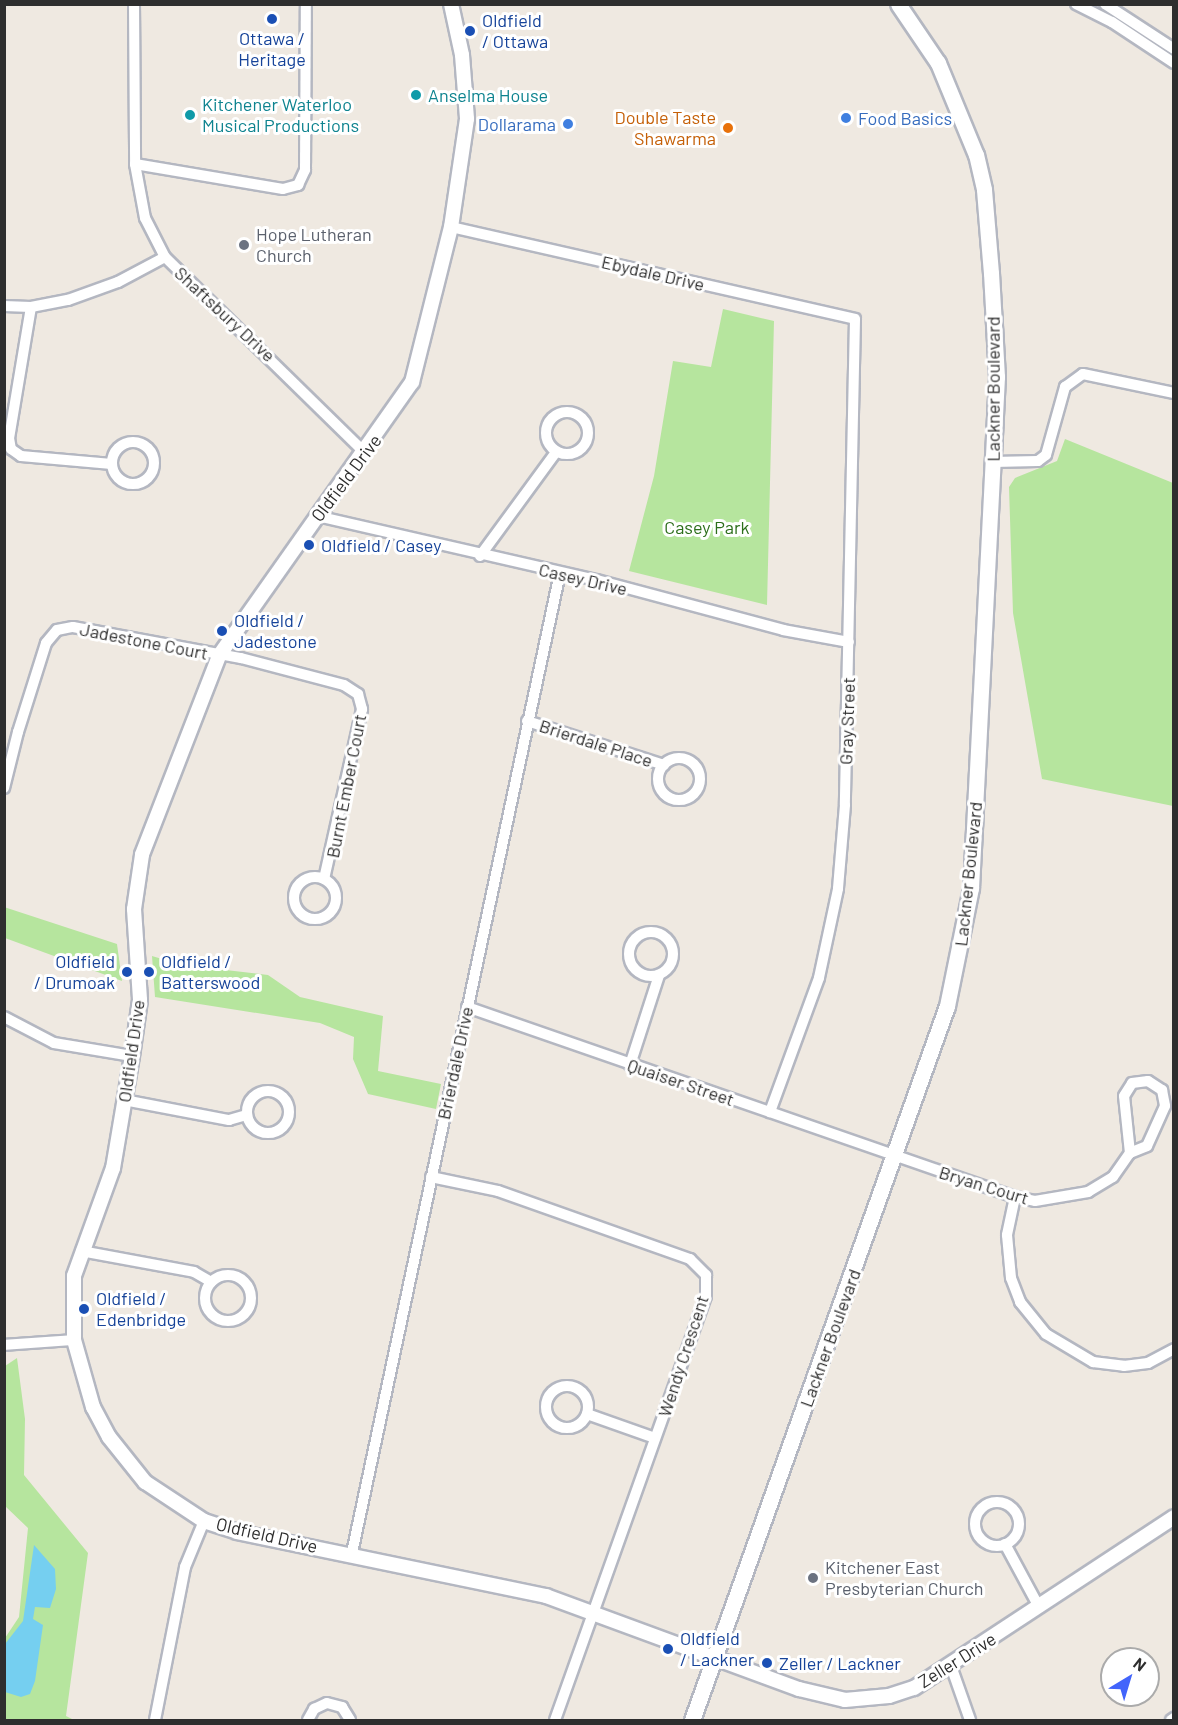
<!DOCTYPE html>
<html>
<head>
<meta charset="utf-8">
<style>
	body { margin:0 }
	#map { position:relative; width:1178px; height:1725px; overflow:hidden; background:#efe9e1; font-family:Barlow,sans-serif }
	div>[style] { position:absolute }
	[style*='--x'] { left:calc(var(--x)*1px); top:calc(var(--y)*1px); width:calc(var(--w)*1px); rotate:calc(var(--a)*1deg) }
	.green>* { inset:0; background:#b6e59e }
	.water>* { inset:0; background:#75cff0 }
	.roads { filter:drop-shadow(2px 0 #b4b7c1) drop-shadow(-2px 0 #b4b7c1) drop-shadow(0 2px #b4b7c1) drop-shadow(0 -2px #b4b7c1) }
	.minor>* { height:10px; margin:-5px; padding:0 5px; transform-origin:5px; border-radius:5px; background:#fff }
	.minor>.ring { margin:-5px; padding:0; box-sizing:content-box; background:none; border:10px solid #fff; border-radius:50% }
	.tertiary>* { height:14px; margin:-7px; padding:0 7px; transform-origin:7px; border-radius:7px; background:#fff }
	.secondary>* { height:15px; margin:-7.5px; padding:0 7.5px; transform-origin:7.5px; border-radius:7.5px; background:#fff }
	.dots>* { width:16px; height:16px; translate:-50% -50%; box-sizing:border-box; border:3px solid #fff; border-radius:50% }
	span { translate:-50% -50%; white-space:nowrap; text-align:center; line-height:1.15; -webkit-text-stroke:6px #fff; paint-order:stroke }
	.transit-label { font-size:18px; color:#164399 }
	.left { translate:0 -50%; text-align:left }
	.right { translate:-100% -50%; text-align:right }
	.culture-label { font-size:18px; color:#0d838f }
	.food-label { font-size:18px; color:#c56008 }
	.shop-label { font-size:18px; color:#366cbe }
	.worship-label { font-size:18px; color:#5b616d }
	.street-label { font-size:18px; color:#2e2e2e }
	.park-label { font-size:18px; color:#2c6e1b }
	.frame { position:absolute; inset:0; border:6px solid #2e2e2e; pointer-events:none }
	.north { position:absolute; left:1100px; top:1647px; width:60px; height:60px; box-sizing:border-box; background:#fff; border:2px solid #ababab; border-radius:50%; rotate:38deg; font-size:16px; font-weight:700; line-height:24px; text-align:center; color:#2e2e2e }
	.north::after { content:''; display:block; margin:auto; width:21px; height:27px; background:#4264fb; clip-path:polygon(50% 0,100% 100%,50% 72%,0 100%) }
</style>
</head>
<body>
<div id="map">
	<div class="green">
		<div style="clip-path:polygon(723px 309px,774px 321px,767px 605px,629px 571px,654px 476px,673px 361px,711px 367px)"></div>
		<div style="clip-path:polygon(1065px 439px,1173px 483px,1173px 806px,1042px 779px,1013px 613px,1009px 487px,1015px 478px,1057px 461px)"></div>
		<div style="clip-path:polygon(4px 907px,117px 944px,122px 981px,5px 938px)"></div>
		<div style="clip-path:polygon(152px 956px,182px 965px,268px 975px,300px 997px,383px 1016px,378px 1071px,441px 1084px,436px 1109px,368px 1094px,353px 1059px,354px 1037px,320px 1023px,155px 997px)"></div>
		<div style="clip-path:polygon(17px 1358px,25px 1419px,24px 1475px,88px 1553px,66px 1716px,74px 1720px,5px 1720px,5px 1638px,19px 1617px,28px 1528px,5px 1506px,5px 1366px)"></div>
	</div>
	<div class="water">
		<div style="clip-path:polygon(34px 1545px,55px 1569px,56px 1589px,50px 1608px,35px 1607px,33px 1619px,43px 1625px,35px 1681px,30px 1694px,21px 1697px,5px 1692px,5px 1644px,23px 1621px)"></div>
	</div>
	<div class="roads">
		<div class="minor">
			<div style="--x:134;--y:4;--w:160;--a:89.6"></div>
			<div style="--x:135;--y:164;--w:55;--a:79.5"></div>
			<div style="--x:145;--y:218;--w:44;--a:62.9"></div>
			<div style="--x:165;--y:257;--w:280;--a:44.4"></div>
			<div style="--x:1076;--y:4;--w:40;--a:26.6"></div>
			<div style="--x:1112;--y:22;--w:74;--a:33.5"></div>
			<div style="--x:1105;--y:4;--w:82;--a:33.1"></div>
			<div style="--x:135;--y:164;--w:150;--a:9.6"></div>
			<div style="--x:283;--y:189;--w:16;--a:-15"></div>
			<div style="--x:298;--y:185;--w:17;--a:-65"></div>
			<div style="--x:305;--y:170;--w:166;--a:-89.7"></div>
			<div style="--x:451;--y:227;--w:414;--a:12.8"></div>
			<div style="--x:855;--y:319;--w:486;--a:91.2"></div>
			<div style="--x:845;--y:805;--w:84;--a:94.8"></div>
			<div style="--x:838;--y:889;--w:91;--a:102.1"></div>
			<div style="--x:819;--y:978;--w:143;--a:110.1"></div>
			<div style="--x:4;--y:306;--w:27;--a:2"></div>
			<div style="--x:31;--y:307;--w:38;--a:-11"></div>
			<div style="--x:68;--y:300;--w:53;--a:-19.8"></div>
			<div style="--x:118;--y:282;--w:53;--a:-28"></div>
			<div style="--x:31;--y:307;--w:133;--a:99.5"></div>
			<div style="--x:9;--y:438;--w:11;--a:80"></div>
			<div style="--x:11;--y:449;--w:12;--a:35"></div>
			<div style="--x:21;--y:456;--w:91;--a:5"></div>
			<div class="ring" style="left:546px;top:412px;width:32px;height:32px"></div>
			<div class="ring" style="left:112px;top:442px;width:32px;height:32px"></div>
			<div style="--x:993;--y:462;--w:45;--a:-1.3"></div>
			<div style="--x:1038;--y:461;--w:10;--a:-37"></div>
			<div style="--x:1046;--y:455;--w:71;--a:-74.4"></div>
			<div style="--x:1065;--y:387;--w:22;--a:-36"></div>
			<div style="--x:1083;--y:374;--w:93;--a:11.8"></div>
			<div style="--x:317;--y:516;--w:287;--a:12.9"></div>
			<div style="--x:597;--y:580;--w:193;--a:15"></div>
			<div style="--x:783;--y:630;--w:67;--a:10.3"></div>
			<div style="--x:480;--y:556;--w:129;--a:-53.8"></div>
			<div style="--x:527;--y:721;--w:144;--a:17.8"></div>
			<div class="ring" style="left:658px;top:758px;width:32px;height:32px"></div>
			<div style="--x:4;--y:788;--w:58;--a:-76"></div>
			<div style="--x:18;--y:732;--w:93;--a:-72.5"></div>
			<div style="--x:46;--y:643;--w:17;--a:-50"></div>
			<div style="--x:57;--y:630;--w:16;--a:-11"></div>
			<div style="--x:73;--y:627;--w:171;--a:10.5"></div>
			<div style="--x:241;--y:658;--w:106;--a:14.7"></div>
			<div style="--x:344;--y:685;--w:17;--a:33"></div>
			<div style="--x:358;--y:694;--w:16;--a:75"></div>
			<div style="--x:362;--y:709;--w:174;--a:102.6"></div>
			<div class="ring" style="left:294px;top:877px;width:32px;height:32px"></div>
			<div class="ring" style="left:629px;top:932px;width:34px;height:34px"></div>
			<div style="--x:467;--y:1007;--w:580;--a:19.12"></div>
			<div style="--x:1015;--y:1197;--w:20;--a:11"></div>
			<div style="--x:1035;--y:1201;--w:54;--a:-9.6"></div>
			<div style="--x:1088;--y:1192;--w:29;--a:-31"></div>
			<div style="--x:1113;--y:1177;--w:29;--a:-55"></div>
			<div style="--x:1130;--y:1153;--w:57;--a:-96"></div>
			<div style="--x:1124;--y:1096;--w:15;--a:-58"></div>
			<div style="--x:1132;--y:1083;--w:16;--a:-7"></div>
			<div style="--x:1148;--y:1081;--w:17;--a:33"></div>
			<div style="--x:1162;--y:1090;--w:16;--a:79"></div>
			<div style="--x:1165;--y:1106;--w:44;--a:114.2"></div>
			<div style="--x:1147;--y:1146;--w:18;--a:158"></div>
			<div style="--x:4;--y:1017;--w:56;--a:27.5"></div>
			<div style="--x:54;--y:1043;--w:79;--a:9.5"></div>
			<div style="--x:630;--y:1065;--w:95;--a:-72.1"></div>
			<div class="ring" style="left:247px;top:1091px;width:32px;height:32px"></div>
			<div style="--x:124;--y:1100;--w:107;--a:10.8"></div>
			<div style="--x:229;--y:1120;--w:19;--a:-16"></div>
			<div style="--x:431;--y:1177;--w:68;--a:11.8"></div>
			<div style="--x:498;--y:1191;--w:204;--a:19.5"></div>
			<div style="--x:690;--y:1259;--w:23;--a:45"></div>
			<div style="--x:706;--y:1275;--w:21;--a:90"></div>
			<div style="--x:706;--y:1296;--w:450;--a:109.6"></div>
			<div style="--x:1015;--y:1197;--w:39;--a:102"></div>
			<div style="--x:1007;--y:1235;--w:43;--a:84.7"></div>
			<div style="--x:1011;--y:1278;--w:26;--a:69"></div>
			<div style="--x:1020;--y:1302;--w:41;--a:50.9"></div>
			<div style="--x:1046;--y:1334;--w:55;--a:30.8"></div>
			<div style="--x:1093;--y:1362;--w:31;--a:7"></div>
			<div style="--x:1124;--y:1366;--w:24;--a:-7"></div>
			<div style="--x:1148;--y:1363;--w:30;--a:-28"></div>
			<div style="--x:81;--y:1251;--w:115;--a:10.5"></div>
			<div style="--x:194;--y:1272;--w:20;--a:30"></div>
			<div class="ring" style="left:205px;top:1275px;width:36px;height:36px"></div>
			<div style="--x:4;--y:1345;--w:70;--a:-4.1"></div>
			<div class="ring" style="left:546px;top:1386px;width:32px;height:32px"></div>
			<div style="--x:587;--y:1414;--w:72;--a:19.4"></div>
			<div class="ring" style="left:975px;top:1502px;width:34px;height:34px"></div>
			<div style="--x:1005;--y:1544;--w:72;--a:61.6"></div>
			<div style="--x:352;--y:1553;--w:1002;--a:-78.02"></div>
			<div style="--x:951;--y:1666;--w:57;--a:70.6"></div>
			<div style="--x:155;--y:1720;--w:156;--a:-78.9"></div>
			<div style="--x:185;--y:1567;--w:50;--a:-67.6"></div>
			<div style="--x:308;--y:1720;--w:13;--a:-61"></div>
			<div style="--x:314;--y:1709;--w:14;--a:-25"></div>
			<div style="--x:327;--y:1703;--w:16;--a:15"></div>
			<div style="--x:342;--y:1707;--w:15;--a:58"></div>
			<div style="--x:1171;--y:1720;--w:4;--a:-34"></div>
		</div>
		<div class="tertiary">
			<div style="--x:451;--y:4;--w:52;--a:77.8"></div>
			<div style="--x:462;--y:55;--w:64;--a:85.5"></div>
			<div style="--x:467;--y:119;--w:109;--a:98.4"></div>
			<div style="--x:451;--y:227;--w:160;--a:104.1"></div>
			<div style="--x:412;--y:382;--w:335;--a:125.2"></div>
			<div style="--x:219;--y:656;--w:213;--a:111.2"></div>
			<div style="--x:142;--y:855;--w:55;--a:98.4"></div>
			<div style="--x:134;--y:909;--w:91;--a:86.2"></div>
			<div style="--x:140;--y:1000;--w:57;--a:98.1"></div>
			<div style="--x:132;--y:1056;--w:114;--a:99.6"></div>
			<div style="--x:113;--y:1168;--w:115;--a:109.9"></div>
			<div style="--x:74;--y:1276;--w:64;--a:90"></div>
			<div style="--x:74;--y:1340;--w:70;--a:74.2"></div>
			<div style="--x:93;--y:1407;--w:34;--a:62"></div>
			<div style="--x:109;--y:1437;--w:58;--a:51.3"></div>
			<div style="--x:145;--y:1482;--w:71;--a:33.5"></div>
			<div style="--x:204;--y:1521;--w:35;--a:18"></div>
			<div style="--x:237;--y:1532;--w:316;--a:11.7"></div>
			<div style="--x:546;--y:1596;--w:270;--a:20.2"></div>
			<div style="--x:799;--y:1689;--w:47;--a:13.4"></div>
			<div style="--x:845;--y:1700;--w:44;--a:-5.2"></div>
			<div style="--x:889;--y:1696;--w:26;--a:-18"></div>
			<div style="--x:914;--y:1688;--w:311;--a:-33.3"></div>
		</div>
		<div class="secondary">
			<div style="--x:692;--y:1720;--w:758;--a:-70.35"></div>
			<div style="--x:947;--y:1006;--w:120;--a:-78.5"></div>
			<div style="--x:971;--y:888;--w:512;--a:-87.09"></div>
			<div style="--x:997;--y:377;--w:104;--a:-93.3"></div>
			<div style="--x:991;--y:273;--w:84;--a:-94.8"></div>
			<div style="--x:984;--y:189;--w:35;--a:-103"></div>
			<div style="--x:976;--y:155;--w:100;--a:-112.4"></div>
			<div style="--x:938;--y:63;--w:71;--a:-124.1"></div>
		</div>
	</div>
	<div class="dots">
		<div style="left:272px;top:19px;background:#1a4fb4"></div>
		<div style="left:470px;top:31px;background:#1a4fb4"></div>
		<div style="left:416px;top:95px;background:#0f9aa8"></div>
		<div style="left:190px;top:115px;background:#0f9aa8"></div>
		<div style="left:846px;top:118px;background:#3f7fe0"></div>
		<div style="left:568px;top:124px;background:#3f7fe0"></div>
		<div style="left:728px;top:128px;background:#e8710a"></div>
		<div style="left:244px;top:245px;background:#6b7280"></div>
		<div style="left:309px;top:545px;background:#1a4fb4"></div>
		<div style="left:222px;top:631px;background:#1a4fb4"></div>
		<div style="left:127px;top:972px;background:#1a4fb4"></div>
		<div style="left:149px;top:972px;background:#1a4fb4"></div>
		<div style="left:84px;top:1309px;background:#1a4fb4"></div>
		<div style="left:813px;top:1578px;background:#6b7280"></div>
		<div style="left:668px;top:1649px;background:#1a4fb4"></div>
		<div style="left:767px;top:1663px;background:#1a4fb4"></div>
	</div>
	<div class="transit-label">
		<span class="left" style="left:482px;top:31px">Oldfield<br>/ Ottawa</span>
		<span style="left:272px;top:49px">Ottawa /<br>Heritage</span>
		<span class="left" style="left:321px;top:545px">Oldfield / Casey</span>
		<span class="left" style="left:234px;top:631px">Oldfield /<br>Jadestone</span>
		<span class="right" style="left:115px;top:972px">Oldfield<br>/ Drumoak</span>
		<span class="left" style="left:161px;top:972px">Oldfield /<br>Batterswood</span>
		<span class="left" style="left:96px;top:1309px">Oldfield /<br>Edenbridge</span>
		<span class="left" style="left:680px;top:1649px">Oldfield<br>/ Lackner</span>
		<span class="left" style="left:779px;top:1663px">Zeller / Lackner</span>
	</div>
	<div class="culture-label">
		<span class="left" style="left:428px;top:95px">Anselma House</span>
		<span class="left" style="left:202px;top:115px">Kitchener Waterloo<br>Musical Productions</span>
	</div>
	<div class="food-label">
		<span class="right" style="left:716px;top:128px">Double Taste<br>Shawarma</span>
	</div>
	<div class="shop-label">
		<span class="left" style="left:858px;top:118px">Food Basics</span>
		<span class="right" style="left:556px;top:124px">Dollarama</span>
	</div>
	<div class="worship-label">
		<span class="left" style="left:256px;top:245px">Hope Lutheran<br>Church</span>
		<span class="left" style="left:825px;top:1578px">Kitchener East<br>Presbyterian Church</span>
	</div>
	<div class="street-label">
		<span style="left:653px;top:273px;rotate:13deg">Ebydale Drive</span>
		<span style="left:225px;top:314px;rotate:43deg">Shaftsbury Drive</span>
		<span style="left:993px;top:389px;rotate:-90deg">Lackner Boulevard</span>
		<span style="left:346px;top:478px;rotate:-53deg">Oldfield Drive</span>
		<span style="left:583px;top:579px;rotate:13deg">Casey Drive</span>
		<span style="left:144px;top:641px;rotate:11deg">Jadestone Court</span>
		<span style="left:847px;top:721px;rotate:-88deg">Gray Street</span>
		<span style="left:596px;top:743px;rotate:18deg">Brierdale Place</span>
		<span style="left:346px;top:786px;rotate:-79deg">Burnt Ember Court</span>
		<span style="left:968px;top:874px;rotate:-84deg">Lackner Boulevard</span>
		<span style="left:131px;top:1051px;rotate:-82deg">Oldfield Drive</span>
		<span style="left:455px;top:1063px;rotate:-78deg">Brierdale Drive</span>
		<span style="left:681px;top:1082px;rotate:19deg">Quaiser Street</span>
		<span style="left:984px;top:1185px;rotate:17deg">Bryan Court</span>
		<span style="left:830px;top:1338px;rotate:-70deg">Lackner Boulevard</span>
		<span style="left:683px;top:1356px;rotate:-72deg">Wendy Crescent</span>
		<span style="left:267px;top:1535px;rotate:13deg">Oldfield Drive</span>
		<span style="left:957px;top:1660px;rotate:-32deg">Zeller Drive</span>
	</div>
	<div class="park-label">
		<span style="left:707px;top:527px">Casey Park</span>
	</div>
	<div class="frame"></div>
	<div class="north">N</div>
</div>
</body>
</html>
